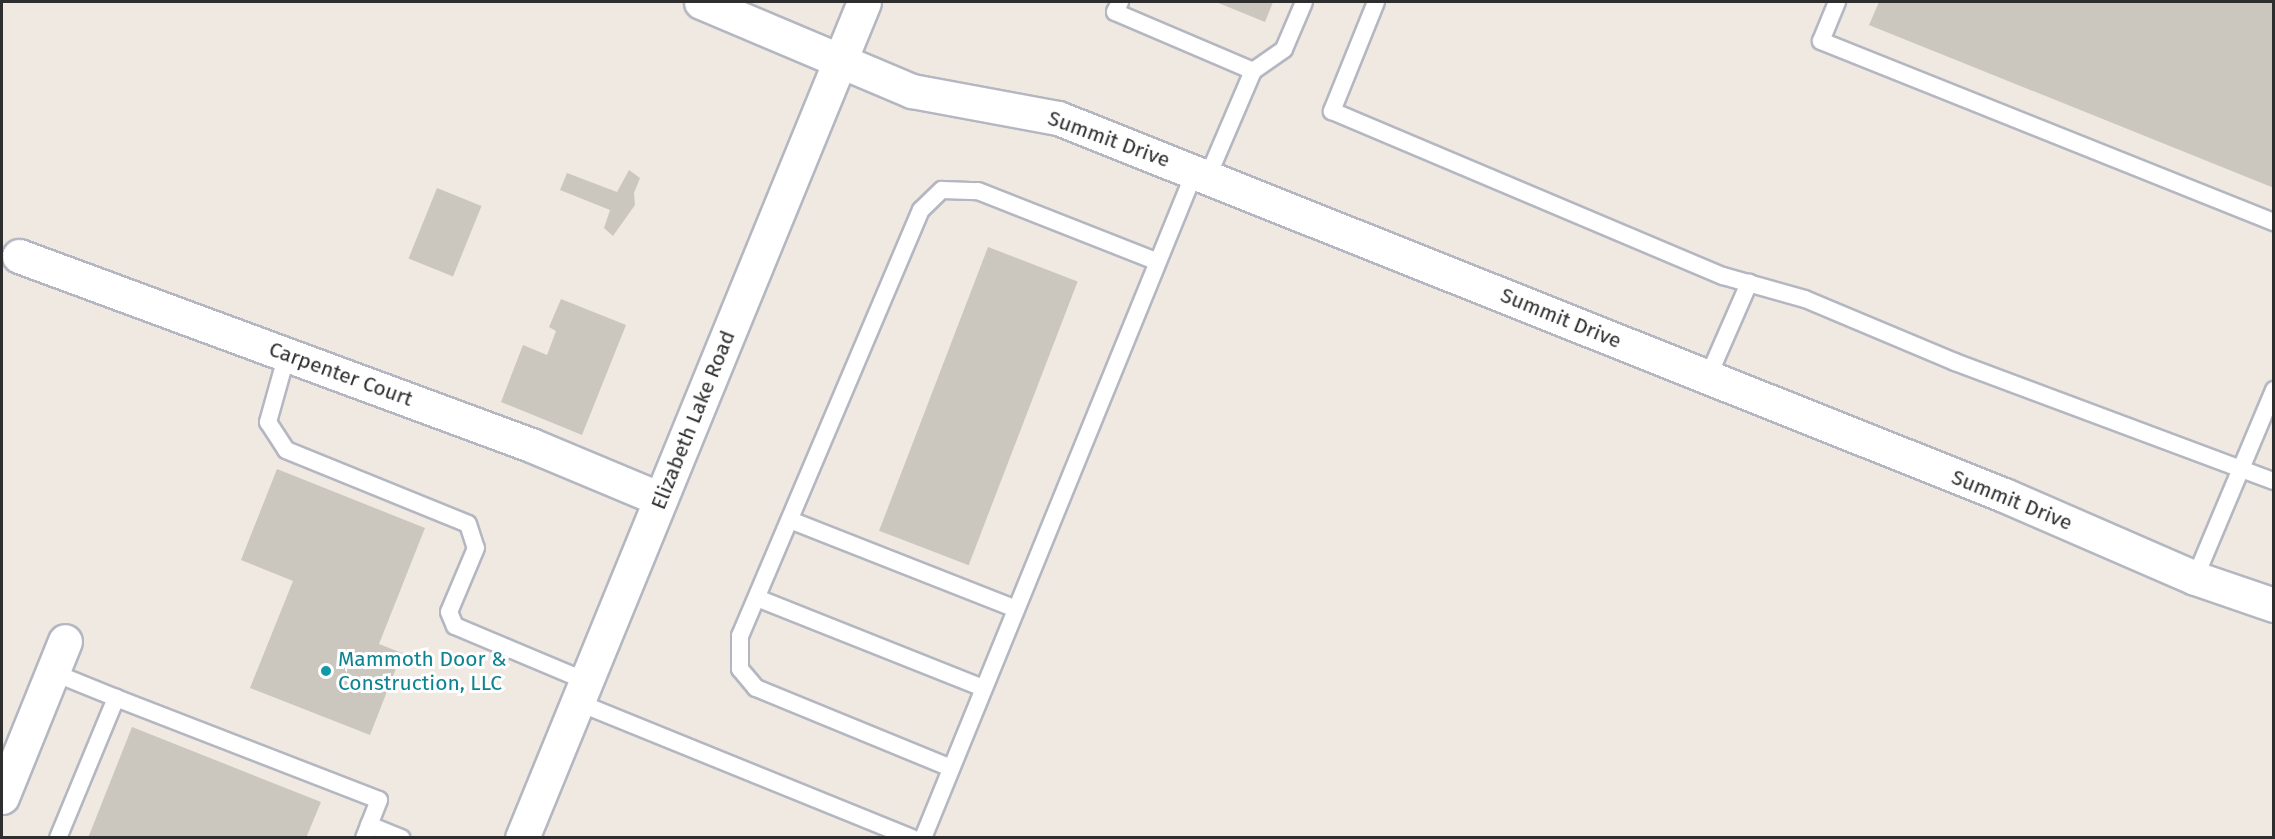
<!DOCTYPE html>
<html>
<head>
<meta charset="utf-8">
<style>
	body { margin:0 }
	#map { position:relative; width:2275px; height:839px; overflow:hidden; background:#efe9e1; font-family:"Fira Sans",sans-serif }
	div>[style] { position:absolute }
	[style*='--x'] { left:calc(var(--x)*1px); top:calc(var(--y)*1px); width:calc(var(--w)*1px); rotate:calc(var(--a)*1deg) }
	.building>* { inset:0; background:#cbc7bf; transform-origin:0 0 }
	.roads { filter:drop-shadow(2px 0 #b4b7c1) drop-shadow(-2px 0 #b4b7c1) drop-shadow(0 2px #b4b7c1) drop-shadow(0 -2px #b4b7c1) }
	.service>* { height:16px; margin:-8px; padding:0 8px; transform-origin:8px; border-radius:8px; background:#fff }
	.minor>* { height:33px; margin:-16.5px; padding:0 16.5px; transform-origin:16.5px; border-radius:16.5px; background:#fff }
	.secondary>* { height:33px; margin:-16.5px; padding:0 16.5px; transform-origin:16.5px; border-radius:16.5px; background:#fff }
	.dots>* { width:16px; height:16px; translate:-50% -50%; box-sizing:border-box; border:3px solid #fff; border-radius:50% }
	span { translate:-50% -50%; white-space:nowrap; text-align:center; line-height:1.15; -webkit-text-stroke:6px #fff; paint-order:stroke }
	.street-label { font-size:21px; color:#2e2e2e }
	.culture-label { font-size:21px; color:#0d838f }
	.left { translate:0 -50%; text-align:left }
	.frame { position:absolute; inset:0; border:3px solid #2e2e2e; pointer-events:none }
</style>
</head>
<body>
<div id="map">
	<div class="building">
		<div style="clip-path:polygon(1216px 2px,1273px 2px,1265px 22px)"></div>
		<div style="clip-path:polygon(1879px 2px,2274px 2px,2274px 188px,1869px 25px)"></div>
		<div style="clip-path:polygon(629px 170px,640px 178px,634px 193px,635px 205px,613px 236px,604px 228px,610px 210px,560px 190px,567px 173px,617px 192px)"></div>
		<div style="left:437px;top:188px;width:48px;height:76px;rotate:22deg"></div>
		<div style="left:988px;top:247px;width:96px;height:304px;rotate:21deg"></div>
		<div style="clip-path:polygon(561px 299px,626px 325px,582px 435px,501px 402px,523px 345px,547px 355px,556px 331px,549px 327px)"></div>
		<div style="clip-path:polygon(277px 469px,425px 528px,379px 644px,402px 653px,370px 735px,250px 688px,293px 581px,241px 560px)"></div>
		<div style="clip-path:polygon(132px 727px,321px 802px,306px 838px,88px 838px)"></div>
	</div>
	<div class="roads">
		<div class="service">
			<div style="--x:1120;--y:2;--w:11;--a:117"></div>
			<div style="--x:1115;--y:12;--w:150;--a:23.1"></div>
			<div style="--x:1253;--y:71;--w:114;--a:113.2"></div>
			<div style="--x:1376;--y:2;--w:118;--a:112"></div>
			<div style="--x:1332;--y:111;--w:424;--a:22.9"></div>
			<div style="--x:1723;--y:276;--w:85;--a:15.7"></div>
			<div style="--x:1805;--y:299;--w:163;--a:22.8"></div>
			<div style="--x:1955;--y:362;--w:340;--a:20.5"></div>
			<div style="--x:1837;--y:2;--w:42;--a:112.3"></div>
			<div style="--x:1821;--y:41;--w:488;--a:21.8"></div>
			<div style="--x:1253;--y:71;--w:38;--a:-35"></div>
			<div style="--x:1284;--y:49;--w:51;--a:-66.9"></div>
			<div style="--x:287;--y:354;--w:71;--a:105.6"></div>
			<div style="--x:268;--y:422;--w:33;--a:57"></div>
			<div style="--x:286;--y:450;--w:196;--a:22.1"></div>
			<div style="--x:468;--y:524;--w:25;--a:72"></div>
			<div style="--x:476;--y:548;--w:69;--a:112.9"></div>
			<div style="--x:449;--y:612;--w:15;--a:67"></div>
			<div style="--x:455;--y:626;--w:142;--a:22.8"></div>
			<div style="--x:1708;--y:377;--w:103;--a:-66.4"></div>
			<div style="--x:790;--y:520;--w:243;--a:21.5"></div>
			<div style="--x:2195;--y:578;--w:204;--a:-67.2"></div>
			<div style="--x:757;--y:598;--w:243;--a:21.7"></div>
			<div style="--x:52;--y:672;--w:69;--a:22.1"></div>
			<div style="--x:577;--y:702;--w:362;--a:22.1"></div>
			<div style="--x:951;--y:768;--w:211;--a:-157.7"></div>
			<div style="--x:756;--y:688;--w:25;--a:-130"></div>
			<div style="--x:740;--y:669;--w:33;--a:-90"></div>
			<div style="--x:740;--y:636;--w:463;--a:-67"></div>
			<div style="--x:921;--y:210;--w:29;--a:-44"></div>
			<div style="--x:942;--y:190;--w:36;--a:2"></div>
			<div style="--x:978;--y:191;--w:193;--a:21.5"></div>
			<div style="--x:369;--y:825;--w:35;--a:22"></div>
			<div style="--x:58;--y:838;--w:152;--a:-67.5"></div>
			<div style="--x:116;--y:698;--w:282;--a:21.2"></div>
			<div style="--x:379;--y:800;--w:41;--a:111.5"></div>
			<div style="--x:923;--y:838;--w:720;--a:-67.81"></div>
		</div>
		<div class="minor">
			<div style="--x:701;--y:2;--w:229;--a:22.9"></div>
			<div style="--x:912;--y:91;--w:148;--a:10.5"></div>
			<div style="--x:1058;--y:118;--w:1018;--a:21.73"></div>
			<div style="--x:2004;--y:495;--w:208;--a:23.5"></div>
			<div style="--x:2195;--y:578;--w:83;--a:18.9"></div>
			<div style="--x:19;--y:256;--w:546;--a:20.26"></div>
			<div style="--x:531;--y:445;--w:140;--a:22.7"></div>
			<div style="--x:2;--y:797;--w:168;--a:-68"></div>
		</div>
		<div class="secondary">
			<div style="--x:522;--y:838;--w:903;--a:-67.75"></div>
		</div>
	</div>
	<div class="dots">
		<div style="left:326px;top:671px;background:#0f9aa8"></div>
	</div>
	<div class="street-label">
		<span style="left:1109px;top:139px;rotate:20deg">Summit Drive</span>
		<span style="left:1561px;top:318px;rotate:22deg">Summit Drive</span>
		<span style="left:341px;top:374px;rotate:20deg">Carpenter Court</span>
		<span style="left:693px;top:420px;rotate:-68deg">Elizabeth Lake Road</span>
		<span style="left:2012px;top:500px;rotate:22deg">Summit Drive</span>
	</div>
	<div class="culture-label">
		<span class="left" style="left:338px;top:671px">Mammoth Door &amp;<br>Construction, LLC</span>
	</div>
	<div class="frame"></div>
</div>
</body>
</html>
